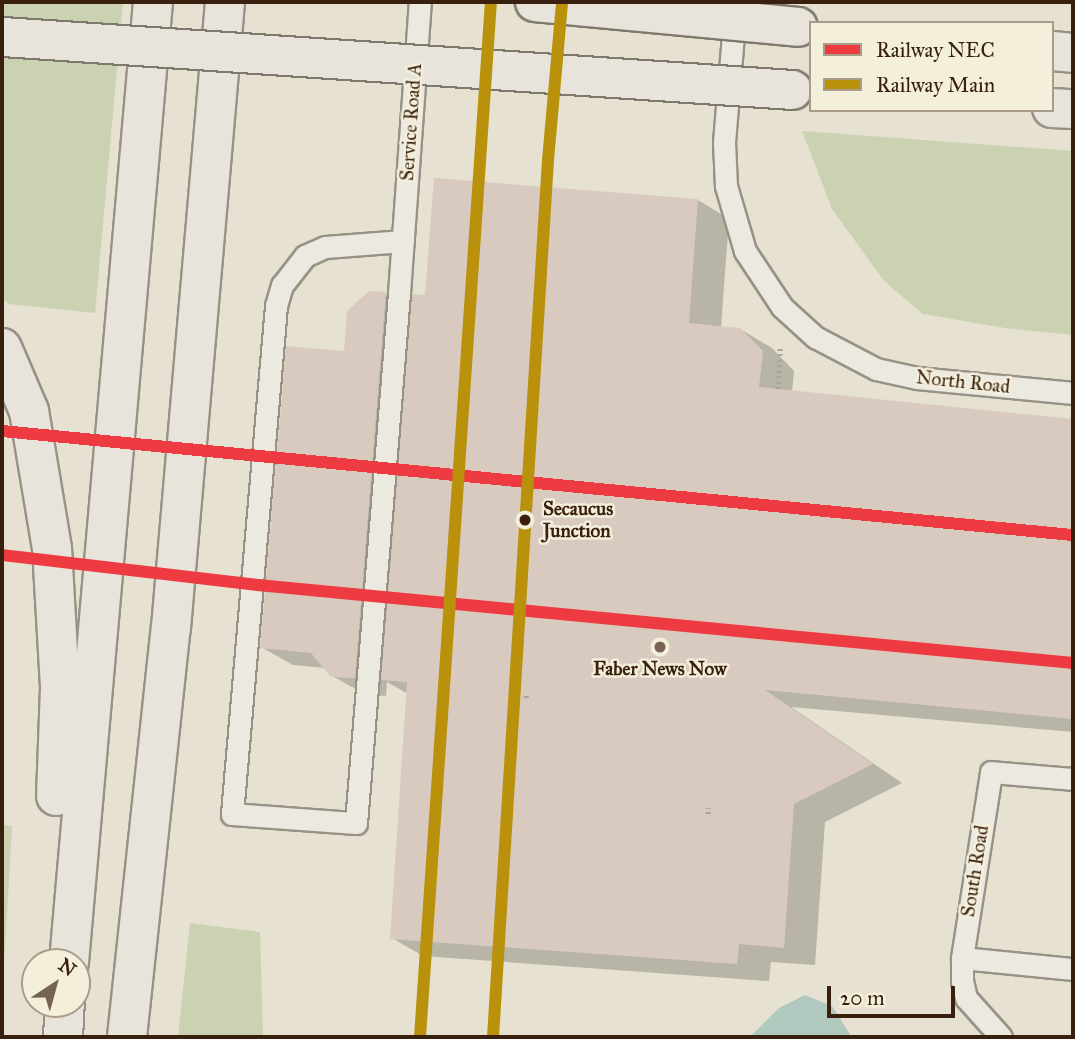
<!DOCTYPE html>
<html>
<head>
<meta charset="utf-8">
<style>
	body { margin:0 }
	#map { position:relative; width:1075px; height:1039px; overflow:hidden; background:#e6e1d0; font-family:"IM FELL Great Primer",serif }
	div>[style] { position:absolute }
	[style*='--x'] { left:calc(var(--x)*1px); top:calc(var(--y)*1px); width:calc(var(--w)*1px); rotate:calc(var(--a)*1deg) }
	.green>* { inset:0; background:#cad2b2 }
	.water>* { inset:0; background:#b0c9bf }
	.shadow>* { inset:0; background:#0003 }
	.building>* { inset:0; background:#d8cabe }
	.path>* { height:4.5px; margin-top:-2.25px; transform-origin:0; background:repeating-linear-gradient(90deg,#aaa59c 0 2px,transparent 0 5.5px) }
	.roads { filter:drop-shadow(2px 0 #989286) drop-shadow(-2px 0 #989286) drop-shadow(0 2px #989286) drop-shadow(0 -2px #989286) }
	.service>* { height:21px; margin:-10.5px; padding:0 10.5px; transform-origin:10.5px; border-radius:10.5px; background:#ebe9e0 }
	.motorway>* { height:38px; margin:-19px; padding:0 19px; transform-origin:19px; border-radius:19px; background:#e8e4db }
	.bridges { filter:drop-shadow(2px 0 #7f786c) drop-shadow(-2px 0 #7f786c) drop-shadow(0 2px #7f786c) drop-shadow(0 -2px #7f786c) }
	.motorway-bridge>* { height:38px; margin:-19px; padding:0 19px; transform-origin:19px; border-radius:19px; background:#e8e4db }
	.rail-1>* { height:12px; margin:-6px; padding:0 6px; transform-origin:6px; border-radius:6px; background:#ee3a41 }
	.rail-2>* { height:12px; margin:-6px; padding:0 6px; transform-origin:6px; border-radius:6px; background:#b9910a }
	.dots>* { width:19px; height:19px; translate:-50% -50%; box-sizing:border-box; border:4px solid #f4efdb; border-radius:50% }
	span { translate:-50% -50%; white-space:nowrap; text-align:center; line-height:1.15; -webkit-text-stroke:5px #f4efdb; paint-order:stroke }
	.street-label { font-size:19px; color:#391f0d }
	.stop-label { font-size:19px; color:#391f0d; font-weight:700 }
	.left { translate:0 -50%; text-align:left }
	.poi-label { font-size:19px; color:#391f0d; font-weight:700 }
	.frame { position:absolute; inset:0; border:4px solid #391f0d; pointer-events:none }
	.legend { position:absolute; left:809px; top:21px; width:245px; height:91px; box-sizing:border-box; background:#f4efdb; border:2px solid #a99c89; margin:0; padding:9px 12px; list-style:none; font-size:21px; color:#391f0d }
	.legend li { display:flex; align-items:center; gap:14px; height:35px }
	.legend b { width:35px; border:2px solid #a99c89 }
	.north { position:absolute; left:21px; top:948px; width:70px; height:70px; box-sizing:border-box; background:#f4efdb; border:2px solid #a99c89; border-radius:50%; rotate:36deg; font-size:19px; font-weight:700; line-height:28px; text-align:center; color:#391f0d }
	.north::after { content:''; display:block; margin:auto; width:24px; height:32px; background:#766351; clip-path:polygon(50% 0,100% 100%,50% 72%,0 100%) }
	.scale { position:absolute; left:827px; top:986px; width:128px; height:32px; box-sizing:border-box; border:4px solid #391f0d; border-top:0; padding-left:9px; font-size:21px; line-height:24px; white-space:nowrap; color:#391f0d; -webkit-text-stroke:5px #f4efdb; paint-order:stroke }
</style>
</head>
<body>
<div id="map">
	<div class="green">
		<div style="clip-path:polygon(2px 2px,123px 2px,95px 313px,9px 304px,2px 298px)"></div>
		<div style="clip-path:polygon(802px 131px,1073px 151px,1073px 335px,1005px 328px,923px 314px,884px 281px,832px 209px)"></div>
		<div style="clip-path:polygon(2px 825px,12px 826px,2px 999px)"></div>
		<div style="clip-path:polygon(190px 923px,260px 932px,263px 1037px,178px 1037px)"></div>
	</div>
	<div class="water">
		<div style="clip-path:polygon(805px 995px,832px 1006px,850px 1034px,848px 1037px,750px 1037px,779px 1008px)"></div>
	</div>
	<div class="shadow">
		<div style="clip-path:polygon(698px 200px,729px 219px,721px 328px,740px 329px,772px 348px,794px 371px,792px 392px,1073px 420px,1073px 732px,791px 707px,902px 783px,825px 822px,815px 965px,771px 962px,769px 981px,423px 956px,392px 938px,408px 694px,387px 682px,386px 696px,365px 694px,332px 676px,326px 668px,293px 665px,261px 647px,345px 353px,385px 294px,413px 310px,427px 297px)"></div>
	</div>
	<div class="building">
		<div style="clip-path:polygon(434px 178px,698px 199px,689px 323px,740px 328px,763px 351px,759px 387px,1073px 419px,1073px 719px,765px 690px,873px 764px,794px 804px,784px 948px,739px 944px,737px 964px,390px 939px,407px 682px,381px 680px,412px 294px,425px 295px)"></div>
		<div style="clip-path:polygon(369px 291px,386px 292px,355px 678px,331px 677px,311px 653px,260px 648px,286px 346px,344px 351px,347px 311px)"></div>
	</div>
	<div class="path">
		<div style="--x:778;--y:389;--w:41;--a:-87.2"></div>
		<div style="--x:526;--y:698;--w:4;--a:-90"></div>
		<div style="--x:708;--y:814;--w:6;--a:-90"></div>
	</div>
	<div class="roads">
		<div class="service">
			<div style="--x:735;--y:11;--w:131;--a:94.8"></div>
			<div style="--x:724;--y:142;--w:44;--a:87.4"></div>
			<div style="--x:726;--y:186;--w:68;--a:73.7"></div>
			<div style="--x:745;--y:251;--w:67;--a:56.5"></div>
			<div style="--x:782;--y:307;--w:45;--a:42.3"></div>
			<div style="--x:815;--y:337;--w:69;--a:27.7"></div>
			<div style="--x:876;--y:369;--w:42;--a:12.4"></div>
			<div style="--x:917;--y:378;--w:157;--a:5.5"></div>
			<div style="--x:403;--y:241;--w:78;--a:175.6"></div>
			<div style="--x:325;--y:247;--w:22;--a:156"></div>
			<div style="--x:305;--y:256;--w:37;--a:128"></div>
			<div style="--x:282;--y:285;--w:22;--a:106"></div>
			<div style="--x:276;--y:306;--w:510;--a:94.95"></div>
			<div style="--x:232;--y:814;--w:124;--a:4.2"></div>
			<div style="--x:356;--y:823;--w:532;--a:-85.36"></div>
			<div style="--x:399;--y:293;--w:292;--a:-85.9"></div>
			<div style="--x:962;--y:958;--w:112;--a:5.7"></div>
			<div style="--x:1001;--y:1037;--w:52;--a:-131.9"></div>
			<div style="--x:966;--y:998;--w:17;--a:-103"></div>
			<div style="--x:962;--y:981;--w:23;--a:-90"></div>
			<div style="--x:962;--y:958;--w:188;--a:-81.1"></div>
			<div style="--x:991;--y:772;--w:82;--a:4.9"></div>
		</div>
		<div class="motorway">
			<div style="--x:1052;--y:51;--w:21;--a:5"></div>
			<div style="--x:1052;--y:108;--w:21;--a:3"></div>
			<div style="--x:2;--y:348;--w:69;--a:66.8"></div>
			<div style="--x:29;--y:411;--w:139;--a:80.5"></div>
			<div style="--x:52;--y:548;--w:140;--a:86.7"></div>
			<div style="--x:60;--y:688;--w:108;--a:92.1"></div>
			<div style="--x:69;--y:962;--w:964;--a:-85"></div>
			<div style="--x:63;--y:1037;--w:33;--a:-87"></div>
			<div style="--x:127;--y:1037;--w:411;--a:-83.9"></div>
			<div style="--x:171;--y:628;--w:628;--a:-85.07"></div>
		</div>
	</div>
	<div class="bridges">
		<div class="motorway-bridge">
			<div style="--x:535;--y:2;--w:264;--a:5.4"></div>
			<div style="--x:3;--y:37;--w:791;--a:3.84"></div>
		</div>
	</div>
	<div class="rail-1">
		<div style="--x:2;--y:431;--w:1076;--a:5.55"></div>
		<div style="--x:2;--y:555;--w:258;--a:6.7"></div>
		<div style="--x:258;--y:585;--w:819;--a:5.47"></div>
	</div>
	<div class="rail-2">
		<div style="--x:420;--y:1037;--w:1037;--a:-86.08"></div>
		<div style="--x:493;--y:1037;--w:879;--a:-86.41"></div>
		<div style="--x:548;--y:160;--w:159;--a:-84.9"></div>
	</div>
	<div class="dots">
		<div style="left:525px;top:520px;background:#391f0d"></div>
		<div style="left:660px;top:647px;background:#766351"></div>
	</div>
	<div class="street-label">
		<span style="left:411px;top:122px;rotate:-86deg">Service Road A</span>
		<span style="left:963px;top:382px;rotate:6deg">North Road</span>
		<span style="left:975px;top:871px;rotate:-81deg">South Road</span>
	</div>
	<div class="stop-label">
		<span class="left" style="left:543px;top:520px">Secaucus<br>Junction</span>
	</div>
	<div class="poi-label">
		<span style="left:660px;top:669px">Faber News Now</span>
	</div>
	<div class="frame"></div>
	<ul class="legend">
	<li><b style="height:9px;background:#ee3a41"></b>Railway NEC</li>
	<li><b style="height:9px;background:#b9910a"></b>Railway Main</li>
	</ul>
	<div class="north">N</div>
	<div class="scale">20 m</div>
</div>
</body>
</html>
